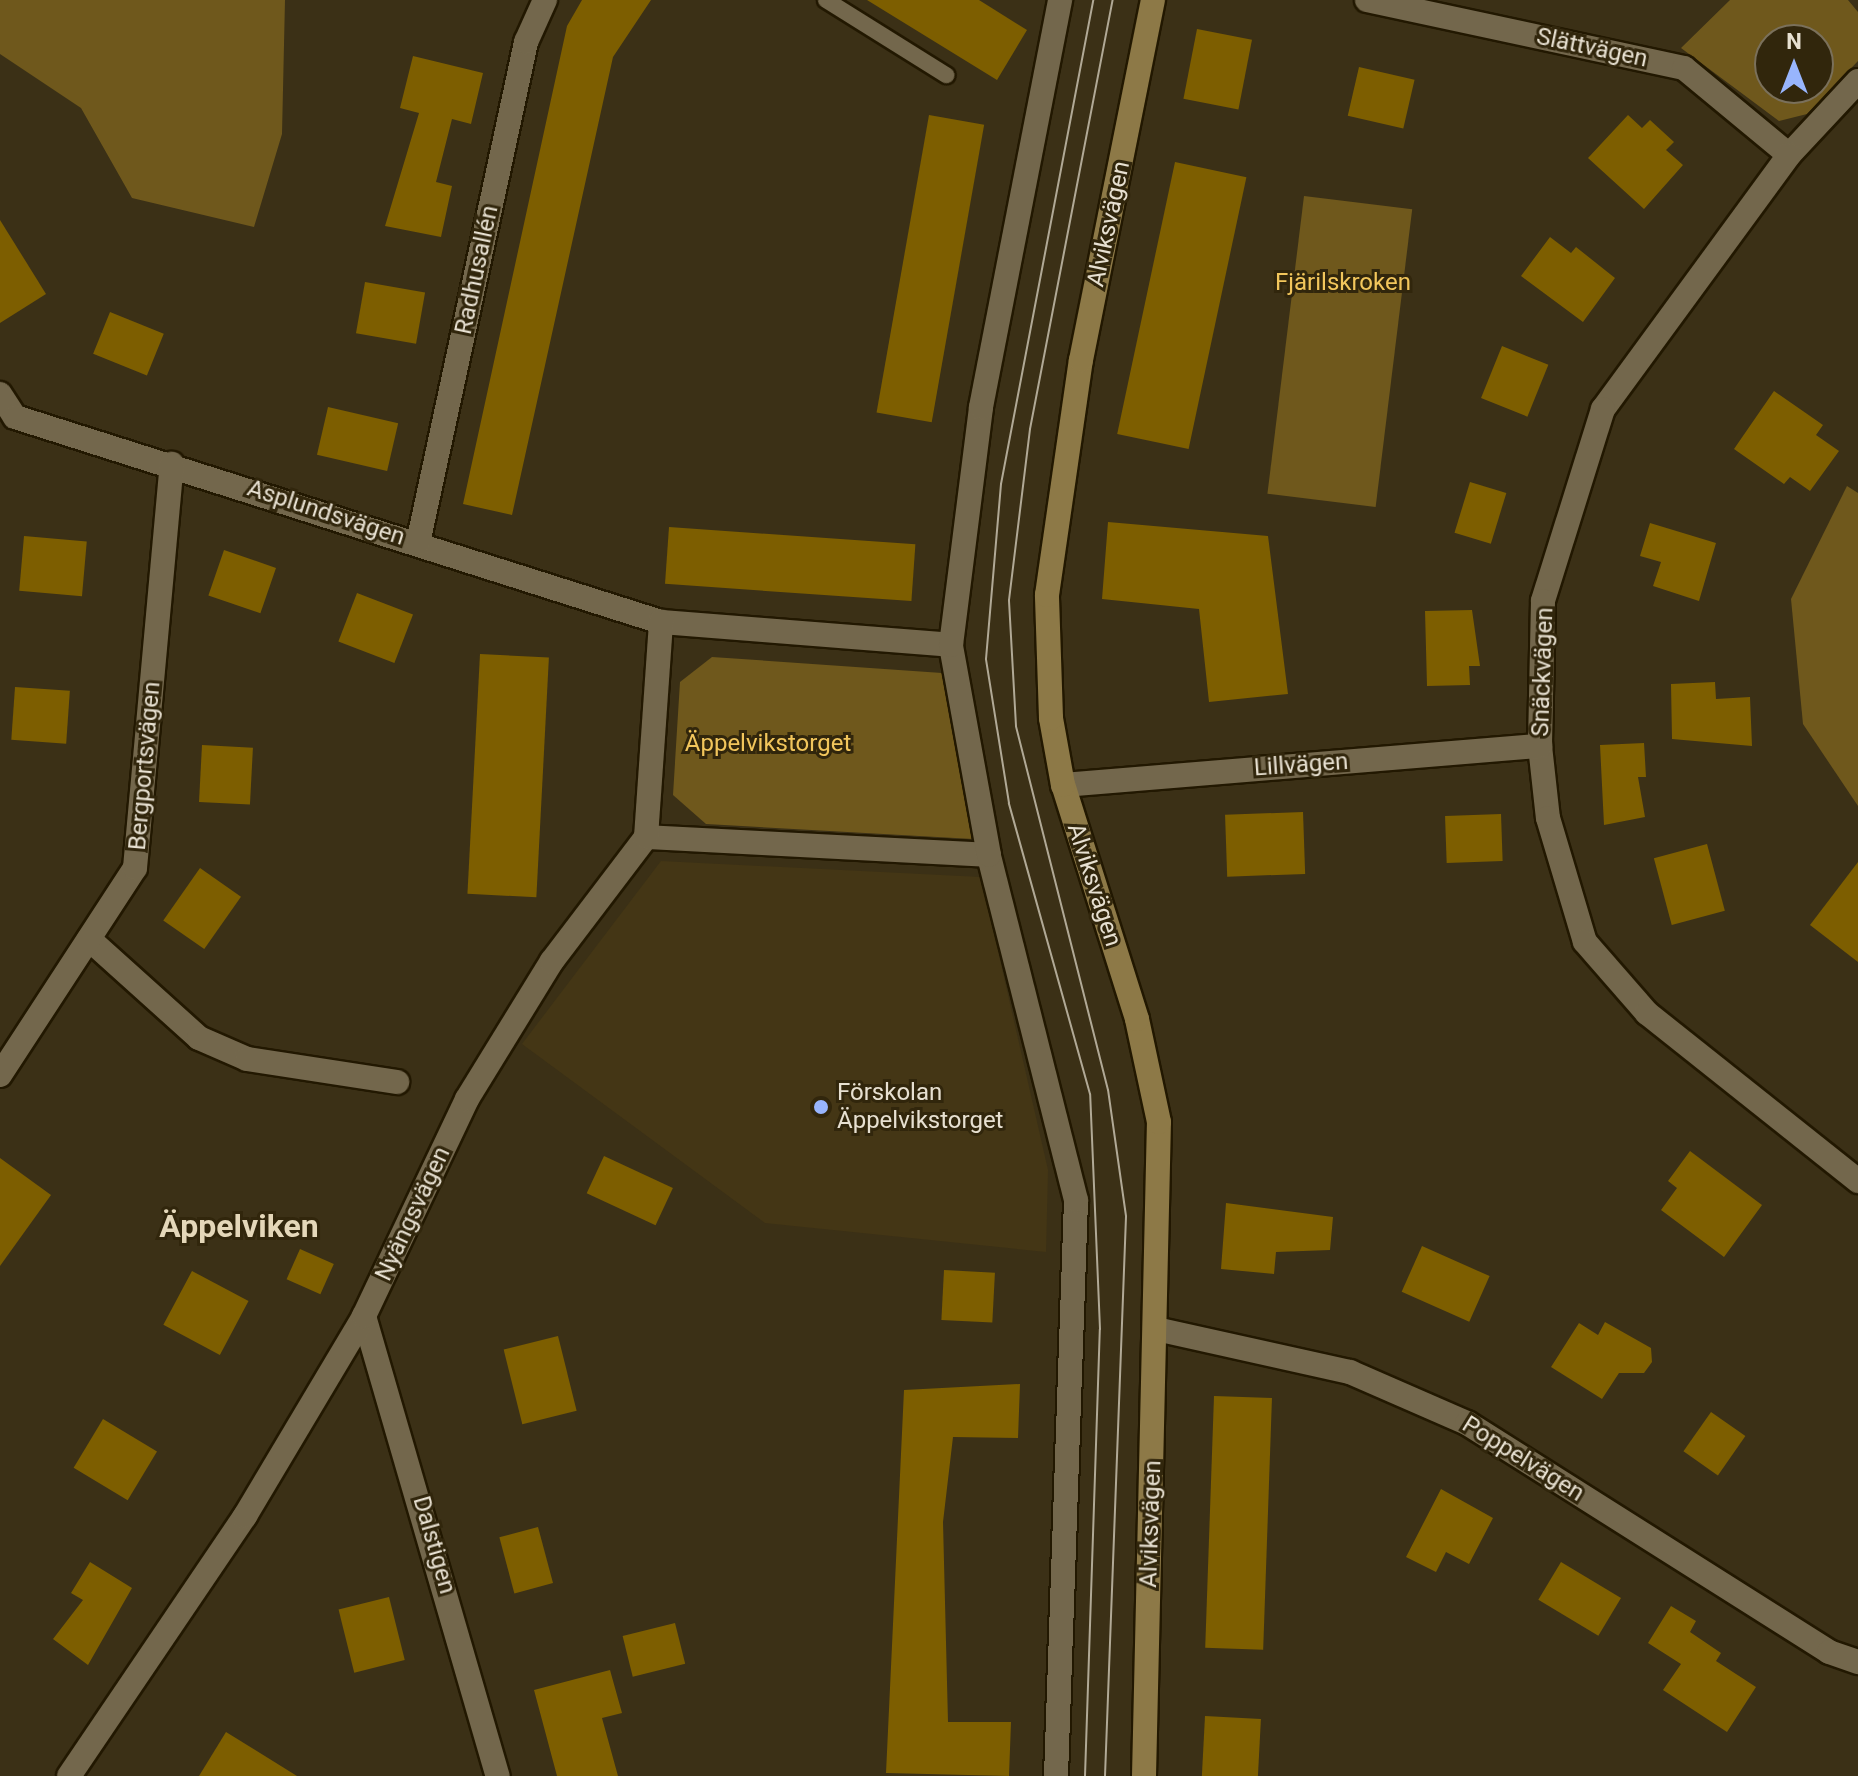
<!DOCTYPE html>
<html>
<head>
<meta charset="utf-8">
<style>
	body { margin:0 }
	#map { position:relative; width:1858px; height:1776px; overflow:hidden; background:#3b3016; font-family:Roboto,sans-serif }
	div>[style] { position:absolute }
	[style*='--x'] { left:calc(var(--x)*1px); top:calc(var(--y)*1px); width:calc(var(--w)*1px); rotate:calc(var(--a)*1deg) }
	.built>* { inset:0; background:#443615 }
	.green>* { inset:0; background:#6f581c; transform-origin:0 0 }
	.building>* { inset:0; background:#7d5e00; transform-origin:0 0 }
	.roads { filter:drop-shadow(2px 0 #221801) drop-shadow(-2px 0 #221801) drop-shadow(0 2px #221801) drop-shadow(0 -2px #221801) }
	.lane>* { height:16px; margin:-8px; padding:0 8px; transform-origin:8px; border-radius:8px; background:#73674c }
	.street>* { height:24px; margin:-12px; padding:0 12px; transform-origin:12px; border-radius:12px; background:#73674c }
	.secondary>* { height:24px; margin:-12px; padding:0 12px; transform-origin:12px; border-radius:12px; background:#8d7947 }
	.tram>* { height:2px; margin:-1px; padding:0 1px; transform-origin:1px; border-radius:1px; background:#b1a996 }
	.dots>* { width:22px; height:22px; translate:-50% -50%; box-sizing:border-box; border:4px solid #31260c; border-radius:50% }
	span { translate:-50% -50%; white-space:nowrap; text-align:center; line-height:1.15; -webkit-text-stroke:6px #31260c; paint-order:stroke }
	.street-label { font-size:24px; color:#e7e0d1 }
	.park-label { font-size:24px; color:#f2c65c }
	.poi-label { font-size:24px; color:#e7e0d1 }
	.left { translate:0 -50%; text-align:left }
	.district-label { font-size:32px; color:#e4d7b9; font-weight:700 }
	.north { position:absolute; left:1754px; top:24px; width:80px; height:80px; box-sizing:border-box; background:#31260c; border:2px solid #7a705b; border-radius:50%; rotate:0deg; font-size:22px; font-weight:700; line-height:32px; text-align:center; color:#e7e0d1 }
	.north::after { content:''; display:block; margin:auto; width:28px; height:36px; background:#98b5fd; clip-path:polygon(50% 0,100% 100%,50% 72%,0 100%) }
</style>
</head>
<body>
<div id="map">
	<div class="built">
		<div style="clip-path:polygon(661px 861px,981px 877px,1048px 1170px,1046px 1252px,765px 1223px,522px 1044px)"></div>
	</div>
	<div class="green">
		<div style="clip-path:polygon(0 0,285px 0,282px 134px,254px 227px,132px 198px,81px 108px,0 54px)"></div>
		<div style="clip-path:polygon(evenodd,1730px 0,1848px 0,1858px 12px,1858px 61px,1807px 114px,1779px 121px,1681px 48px,1730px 0,1770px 40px,1818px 40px,1818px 88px,1770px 88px,1770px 40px)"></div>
		<div style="left:1304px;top:196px;width:109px;height:300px;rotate:7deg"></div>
		<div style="clip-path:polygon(1847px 486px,1858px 493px,1858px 806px,1803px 724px,1791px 599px)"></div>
		<div style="clip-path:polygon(712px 657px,942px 673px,973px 839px,706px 824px,673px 795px,680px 682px)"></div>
	</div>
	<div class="building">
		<div style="clip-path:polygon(582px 0,651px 0,613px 57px,512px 515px,463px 504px,567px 26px)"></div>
		<div style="clip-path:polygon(867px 0,979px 0,1027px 30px,997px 80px)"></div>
		<div style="left:1197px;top:29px;width:56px;height:71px;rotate:11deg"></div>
		<div style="clip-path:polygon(413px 56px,483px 73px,471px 124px,452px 119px,436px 182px,452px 186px,441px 237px,385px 226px,419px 113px,400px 108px)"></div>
		<div style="left:1359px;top:67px;width:57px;height:50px;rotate:13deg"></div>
		<div style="left:929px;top:115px;width:56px;height:302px;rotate:10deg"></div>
		<div style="clip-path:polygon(1628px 115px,1642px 128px,1650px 120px,1674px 142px,1666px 150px,1683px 165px,1644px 209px,1588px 158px)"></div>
		<div style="left:1175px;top:162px;width:73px;height:278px;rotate:12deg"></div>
		<div style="clip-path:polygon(0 220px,46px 294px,0 323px)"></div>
		<div style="clip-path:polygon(1550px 237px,1571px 253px,1576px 247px,1615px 278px,1583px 322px,1521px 276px)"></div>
		<div style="left:365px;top:282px;width:61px;height:52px;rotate:10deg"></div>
		<div style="left:110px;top:312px;width:58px;height:45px;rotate:22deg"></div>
		<div style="left:1502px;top:346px;width:50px;height:56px;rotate:22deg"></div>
		<div style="clip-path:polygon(1774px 391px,1823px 425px,1816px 435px,1839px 451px,1810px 491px,1790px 477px,1784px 484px,1734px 449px)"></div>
		<div style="left:328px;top:407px;width:72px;height:49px;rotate:13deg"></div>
		<div style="left:1470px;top:482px;width:38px;height:53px;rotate:17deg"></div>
		<div style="clip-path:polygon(1108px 522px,1268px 536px,1288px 694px,1209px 702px,1199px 609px,1102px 599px)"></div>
		<div style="clip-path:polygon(1650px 523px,1716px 543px,1699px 601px,1653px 586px,1661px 562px,1640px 556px)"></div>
		<div style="left:669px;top:527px;width:247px;height:57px;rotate:4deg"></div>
		<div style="left:24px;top:536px;width:63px;height:55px;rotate:5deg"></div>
		<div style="left:224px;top:550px;width:55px;height:48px;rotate:19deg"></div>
		<div style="left:357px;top:593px;width:60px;height:52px;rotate:21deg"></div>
		<div style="clip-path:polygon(1472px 610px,1480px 666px,1469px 666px,1470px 685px,1427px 686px,1425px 611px)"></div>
		<div style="left:480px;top:654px;width:69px;height:240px;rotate:3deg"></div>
		<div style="clip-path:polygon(1715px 682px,1716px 699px,1750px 697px,1752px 746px,1672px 739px,1671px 684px)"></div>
		<div style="left:15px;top:687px;width:55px;height:53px;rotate:4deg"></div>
		<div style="clip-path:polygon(1644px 743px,1646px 777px,1638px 777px,1645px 817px,1604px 825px,1600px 745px)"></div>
		<div style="left:202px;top:745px;width:51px;height:57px;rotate:3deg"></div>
		<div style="left:1303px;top:812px;width:62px;height:78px;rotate:88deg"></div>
		<div style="left:1501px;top:814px;width:47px;height:56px;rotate:88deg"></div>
		<div style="left:1707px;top:844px;width:69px;height:55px;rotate:75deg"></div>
		<div style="clip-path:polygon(1858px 862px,1858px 962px,1810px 925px)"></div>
		<div style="left:200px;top:868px;width:50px;height:64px;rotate:35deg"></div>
		<div style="clip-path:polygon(1690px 1151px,1762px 1205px,1724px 1257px,1661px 1210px,1677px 1188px,1668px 1181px)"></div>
		<div style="left:604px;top:1156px;width:76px;height:41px;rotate:25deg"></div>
		<div style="clip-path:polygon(0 1158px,51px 1195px,0 1266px)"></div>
		<div style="clip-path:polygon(1226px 1203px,1333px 1217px,1330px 1250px,1276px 1252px,1274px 1274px,1221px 1269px)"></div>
		<div style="left:1422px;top:1246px;width:74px;height:50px;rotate:24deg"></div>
		<div style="left:300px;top:1249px;width:37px;height:33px;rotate:24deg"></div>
		<div style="left:944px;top:1270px;width:51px;height:50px;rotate:3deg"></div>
		<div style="left:192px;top:1271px;width:64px;height:61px;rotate:28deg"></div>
		<div style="clip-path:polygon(1605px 1322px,1651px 1348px,1652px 1362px,1644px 1373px,1619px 1373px,1602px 1399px,1551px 1367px,1579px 1323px,1598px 1335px)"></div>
		<div style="left:558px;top:1336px;width:77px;height:56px;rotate:76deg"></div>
		<div style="clip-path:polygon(1020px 1384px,1018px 1438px,953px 1437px,943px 1522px,948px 1722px,1011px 1722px,1009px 1776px,886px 1773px,904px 1390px)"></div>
		<div style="left:1214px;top:1396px;width:58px;height:252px;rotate:2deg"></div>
		<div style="left:1711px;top:1412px;width:42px;height:48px;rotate:35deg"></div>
		<div style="left:103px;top:1419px;width:63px;height:57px;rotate:31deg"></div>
		<div style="clip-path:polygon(1441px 1489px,1493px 1518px,1469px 1564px,1446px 1552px,1436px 1572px,1406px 1557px)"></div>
		<div style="left:538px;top:1527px;width:58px;height:40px;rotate:75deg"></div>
		<div style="clip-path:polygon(90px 1562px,132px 1588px,88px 1665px,53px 1639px,83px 1600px,71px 1593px)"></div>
		<div style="left:1561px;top:1562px;width:70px;height:44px;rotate:31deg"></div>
		<div style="left:389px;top:1597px;width:65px;height:52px;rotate:76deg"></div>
		<div style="clip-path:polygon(1671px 1606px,1696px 1621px,1690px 1632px,1721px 1653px,1716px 1661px,1756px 1687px,1727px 1732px,1663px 1690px,1681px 1664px,1648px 1643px)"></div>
		<div style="left:675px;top:1623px;width:42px;height:54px;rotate:76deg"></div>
		<div style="clip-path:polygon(610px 1670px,622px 1713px,602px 1718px,618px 1776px,557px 1776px,534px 1690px)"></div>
		<div style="left:1205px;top:1716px;width:56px;height:60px;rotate:3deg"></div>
		<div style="clip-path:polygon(226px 1732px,297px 1776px,199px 1776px)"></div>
	</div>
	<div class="roads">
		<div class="lane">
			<div style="--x:826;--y:0;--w:142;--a:32"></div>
		</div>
		<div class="street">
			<div style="--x:1367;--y:0;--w:324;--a:12.1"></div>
			<div style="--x:1684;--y:68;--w:136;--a:39.6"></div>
			<div style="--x:1858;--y:81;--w:101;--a:133"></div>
			<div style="--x:1789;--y:155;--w:315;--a:126.2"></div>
			<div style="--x:1603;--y:409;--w:201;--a:107.4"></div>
			<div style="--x:1543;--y:601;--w:145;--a:91.2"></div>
			<div style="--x:1540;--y:746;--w:72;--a:83.7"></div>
			<div style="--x:1548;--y:818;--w:129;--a:73.4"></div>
			<div style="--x:1585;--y:942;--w:94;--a:48.9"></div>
			<div style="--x:1647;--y:1013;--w:270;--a:38.5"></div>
			<div style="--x:0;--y:394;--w:27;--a:57"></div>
			<div style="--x:15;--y:417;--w:678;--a:17.61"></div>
			<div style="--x:661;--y:622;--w:291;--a:4.5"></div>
			<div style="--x:418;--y:543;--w:513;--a:-77.83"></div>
			<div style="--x:526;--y:42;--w:46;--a:-65.7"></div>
			<div style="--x:1063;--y:785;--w:479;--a:-4.7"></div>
			<div style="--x:646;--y:837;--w:343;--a:3"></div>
			<div style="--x:89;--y:939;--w:148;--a:42"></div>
			<div style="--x:199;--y:1038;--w:52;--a:23.6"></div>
			<div style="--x:247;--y:1059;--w:152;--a:8.7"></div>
			<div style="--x:0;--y:1075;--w:247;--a:-56.9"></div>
			<div style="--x:135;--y:868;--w:406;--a:-84.8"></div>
			<div style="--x:364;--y:1316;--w:479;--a:73.8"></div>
			<div style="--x:1156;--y:1329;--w:199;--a:12.5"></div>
			<div style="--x:1350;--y:1372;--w:128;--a:23.6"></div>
			<div style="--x:1467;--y:1423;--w:428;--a:32.3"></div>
			<div style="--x:1829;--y:1652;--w:31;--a:19"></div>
			<div style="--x:69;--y:1776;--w:314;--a:-55.9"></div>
			<div style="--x:245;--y:1516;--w:233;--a:-59.2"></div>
			<div style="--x:364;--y:1316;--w:240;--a:-64.6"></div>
			<div style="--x:467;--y:1099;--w:162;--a:-58.4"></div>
			<div style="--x:552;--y:961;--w:156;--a:-52.8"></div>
			<div style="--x:646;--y:837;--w:216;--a:-86"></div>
			<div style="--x:1056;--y:1776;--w:576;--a:-88.01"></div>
			<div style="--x:1076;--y:1200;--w:356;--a:-104.2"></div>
			<div style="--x:989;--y:855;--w:213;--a:-100.3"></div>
			<div style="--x:951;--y:645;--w:240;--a:-82.8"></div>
			<div style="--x:981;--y:407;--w:415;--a:-79"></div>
		</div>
		<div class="secondary">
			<div style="--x:1144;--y:1776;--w:654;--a:-88.69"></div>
			<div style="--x:1159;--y:1122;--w:105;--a:-102.1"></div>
			<div style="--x:1137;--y:1019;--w:245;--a:-107.5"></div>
			<div style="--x:1063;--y:785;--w:68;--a:-100.2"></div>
			<div style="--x:1051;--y:718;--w:123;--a:-91.9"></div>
			<div style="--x:1047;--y:595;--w:237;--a:-81.8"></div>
			<div style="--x:1081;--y:360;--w:367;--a:-78.7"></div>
		</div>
	</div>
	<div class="tram">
		<div style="--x:1085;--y:1776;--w:447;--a:-88.1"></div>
		<div style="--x:1100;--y:1329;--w:235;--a:-92.4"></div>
		<div style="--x:1090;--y:1094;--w:302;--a:-105.6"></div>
		<div style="--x:1009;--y:803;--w:146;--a:-99.1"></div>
		<div style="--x:986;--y:659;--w:176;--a:-85.1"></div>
		<div style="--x:1001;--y:484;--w:493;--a:-79.2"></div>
		<div style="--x:1105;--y:1776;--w:560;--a:-87.85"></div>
		<div style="--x:1126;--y:1216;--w:127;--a:-98.1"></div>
		<div style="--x:1108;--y:1090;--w:375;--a:-104.2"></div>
		<div style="--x:1016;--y:726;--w:126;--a:-93.2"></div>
		<div style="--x:1009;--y:600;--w:172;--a:-83"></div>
		<div style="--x:1030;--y:429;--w:437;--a:-79.1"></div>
	</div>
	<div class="dots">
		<div style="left:821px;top:1107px;background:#98b5fd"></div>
	</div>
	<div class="street-label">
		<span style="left:1592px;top:48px;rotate:12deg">Slättvägen</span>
		<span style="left:1109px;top:224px;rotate:-78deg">Alviksvägen</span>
		<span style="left:477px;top:270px;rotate:-78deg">Radhusallén</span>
		<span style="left:326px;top:513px;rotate:18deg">Asplundsvägen</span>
		<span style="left:1543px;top:672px;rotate:-88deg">Snäckvägen</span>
		<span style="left:1301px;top:765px;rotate:-4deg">Lillvägen</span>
		<span style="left:145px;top:766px;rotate:-85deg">Bergportsvägen</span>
		<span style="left:1094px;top:885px;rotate:72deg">Alviksvägen</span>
		<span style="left:413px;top:1214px;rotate:-65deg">Nyängsvägen</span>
		<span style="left:1523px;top:1459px;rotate:32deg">Poppelvägen</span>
		<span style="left:1151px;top:1524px;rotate:-88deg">Alviksvägen</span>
		<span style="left:434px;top:1545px;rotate:74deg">Dalstigen</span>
	</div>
	<div class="park-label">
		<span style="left:1343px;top:283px">Fjärilskroken</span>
		<span style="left:768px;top:744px">Äppelvikstorget</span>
	</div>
	<div class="poi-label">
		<span class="left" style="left:837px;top:1107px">Förskolan<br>Äppelvikstorget</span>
	</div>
	<div class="district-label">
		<span style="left:239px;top:1226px">Äppelviken</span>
	</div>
	<div class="north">N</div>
</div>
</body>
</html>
